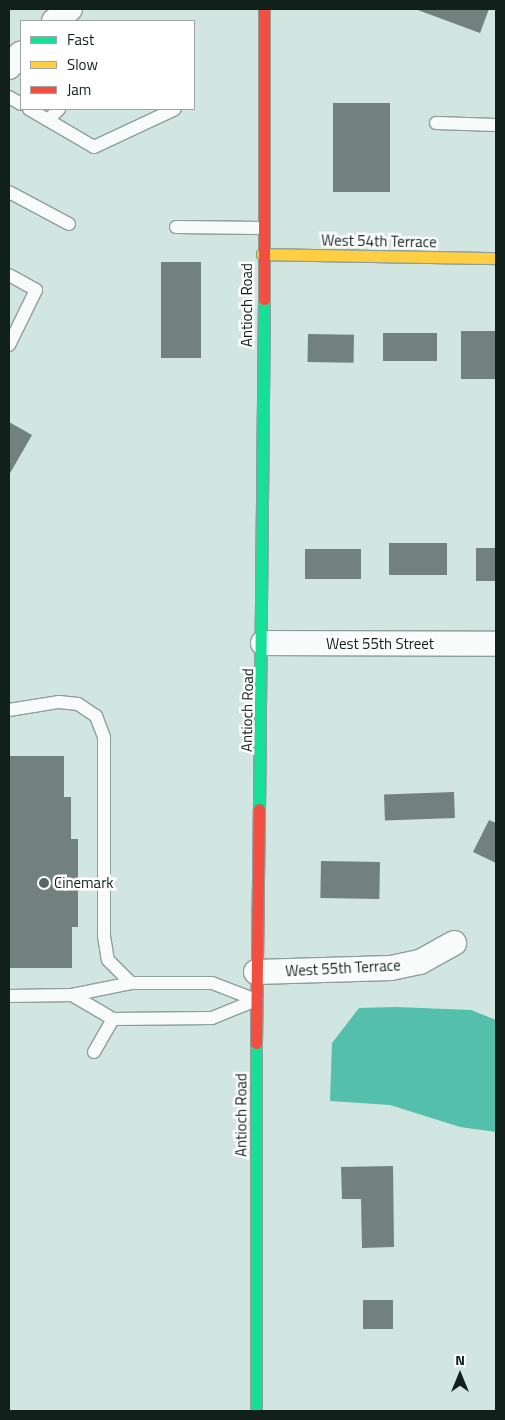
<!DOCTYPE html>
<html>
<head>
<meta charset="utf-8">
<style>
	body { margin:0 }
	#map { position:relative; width:505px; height:1420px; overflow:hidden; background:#d1e6e0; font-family:"Titillium Web",sans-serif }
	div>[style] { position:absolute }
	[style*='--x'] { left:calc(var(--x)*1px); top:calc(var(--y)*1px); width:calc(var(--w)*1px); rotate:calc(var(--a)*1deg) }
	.water>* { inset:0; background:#54bfaa }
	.building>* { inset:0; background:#72817d; transform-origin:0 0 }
	.roads { filter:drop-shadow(1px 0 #8e9e9a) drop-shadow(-1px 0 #8e9e9a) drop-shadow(0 1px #8e9e9a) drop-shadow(0 -1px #8e9e9a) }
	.lane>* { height:12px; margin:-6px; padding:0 6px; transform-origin:6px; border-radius:6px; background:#f8fbfa }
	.street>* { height:24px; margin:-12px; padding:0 12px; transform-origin:12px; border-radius:12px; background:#f8fbfa }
	.fast>* { height:11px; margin:-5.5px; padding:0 5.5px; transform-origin:5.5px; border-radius:5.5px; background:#16e098 }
	.slow>* { height:11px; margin:-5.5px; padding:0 5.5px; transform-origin:5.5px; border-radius:5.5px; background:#ffcf43 }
	.jam>* { height:11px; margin:-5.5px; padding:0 5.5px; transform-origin:5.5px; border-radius:5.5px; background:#f24e42 }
	.dots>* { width:14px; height:14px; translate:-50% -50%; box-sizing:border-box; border:2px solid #fff; border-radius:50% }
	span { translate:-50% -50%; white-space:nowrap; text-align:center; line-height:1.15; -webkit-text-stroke:5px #fff; paint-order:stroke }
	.street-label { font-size:15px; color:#12201c }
	.poi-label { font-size:15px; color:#12201c }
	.left { translate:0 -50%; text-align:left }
	.frame { position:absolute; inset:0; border:10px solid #12201c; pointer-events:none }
	.legend { position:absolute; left:20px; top:20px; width:175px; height:90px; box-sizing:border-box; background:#fff; border:1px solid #a0a6a4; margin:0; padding:6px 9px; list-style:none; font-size:15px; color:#12201c }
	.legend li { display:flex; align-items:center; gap:10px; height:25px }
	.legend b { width:25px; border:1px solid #a0a6a4 }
	.north { position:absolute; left:435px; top:1350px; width:50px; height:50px; -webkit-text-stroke:4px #fff; paint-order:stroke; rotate:0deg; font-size:14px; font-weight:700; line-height:20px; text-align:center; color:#12201c }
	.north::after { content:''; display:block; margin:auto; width:18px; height:22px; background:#12201c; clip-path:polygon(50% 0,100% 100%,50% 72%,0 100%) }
</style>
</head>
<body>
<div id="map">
	<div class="water">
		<div style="clip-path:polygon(396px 1007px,471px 1010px,496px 1020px,496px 1132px,460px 1127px,390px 1105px,330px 1101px,332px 1043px,359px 1008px)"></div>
	</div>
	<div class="building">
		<div style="clip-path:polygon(415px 9px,489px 9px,480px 33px)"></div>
		<div style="left:333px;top:103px;width:57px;height:89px"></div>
		<div style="left:161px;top:262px;width:40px;height:96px"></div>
		<div style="left:461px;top:331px;width:35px;height:48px"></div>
		<div style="left:383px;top:333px;width:54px;height:28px"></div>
		<div style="left:308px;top:334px;width:46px;height:28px;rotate:1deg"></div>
		<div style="clip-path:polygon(9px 422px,32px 435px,9px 475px)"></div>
		<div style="left:389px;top:543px;width:58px;height:32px"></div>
		<div style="left:496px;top:548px;width:33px;height:20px;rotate:90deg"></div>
		<div style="left:305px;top:549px;width:56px;height:30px"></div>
		<div style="clip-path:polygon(9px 756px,64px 756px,64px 797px,71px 797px,71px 839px,78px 839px,78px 927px,72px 927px,72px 968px,9px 968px)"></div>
		<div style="left:454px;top:792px;width:26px;height:70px;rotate:88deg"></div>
		<div style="clip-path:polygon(489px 820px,496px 823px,496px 863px,473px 852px)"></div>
		<div style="left:321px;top:861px;width:59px;height:37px;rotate:1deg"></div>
		<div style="clip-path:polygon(393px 1166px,394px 1247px,362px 1248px,361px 1199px,342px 1199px,341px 1167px)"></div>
		<div style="left:363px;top:1300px;width:30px;height:29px"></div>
	</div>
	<div class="roads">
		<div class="lane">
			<div style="--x:9;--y:97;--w:14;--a:30"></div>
			<div style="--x:29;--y:109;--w:75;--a:30.3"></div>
			<div style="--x:94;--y:147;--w:89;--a:-25.1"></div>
			<div style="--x:48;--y:120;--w:16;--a:-45"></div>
			<div style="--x:436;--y:123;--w:60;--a:1.9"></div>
			<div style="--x:9;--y:192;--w:68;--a:28.1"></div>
			<div style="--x:176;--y:227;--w:86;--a:0.7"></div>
			<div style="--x:9;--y:275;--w:31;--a:29"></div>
			<div style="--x:36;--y:290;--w:61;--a:116.1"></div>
			<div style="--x:9;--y:710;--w:51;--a:-9.1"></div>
			<div style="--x:59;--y:702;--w:19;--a:6"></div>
			<div style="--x:78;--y:704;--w:22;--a:34"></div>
			<div style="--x:96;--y:716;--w:22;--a:69"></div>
			<div style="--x:104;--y:737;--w:199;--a:90"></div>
			<div style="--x:104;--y:936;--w:24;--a:81"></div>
			<div style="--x:108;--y:960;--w:33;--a:45"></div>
			<div style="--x:72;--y:995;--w:48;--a:30.3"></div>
			<div style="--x:113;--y:1019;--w:99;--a:-0.6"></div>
			<div style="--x:212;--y:1018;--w:48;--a:-22.2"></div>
			<div style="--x:9;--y:996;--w:63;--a:-0.9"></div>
			<div style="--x:72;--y:995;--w:60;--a:-11.5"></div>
			<div style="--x:131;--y:983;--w:81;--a:0"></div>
			<div style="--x:212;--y:983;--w:47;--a:21.1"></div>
			<div style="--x:94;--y:1052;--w:38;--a:-60"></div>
		</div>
		<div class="street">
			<div style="--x:54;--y:21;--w:20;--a:-37"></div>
			<div style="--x:9;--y:67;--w:18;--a:-49"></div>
			<div style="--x:263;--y:643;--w:233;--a:0.2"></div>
			<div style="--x:256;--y:972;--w:135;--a:-1.7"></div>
			<div style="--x:391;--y:968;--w:30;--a:-12"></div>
			<div style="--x:420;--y:962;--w:39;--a:-29"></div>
		</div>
		<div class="fast">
			<div style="--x:259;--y:809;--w:510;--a:-89.44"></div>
			<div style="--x:256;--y:1043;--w:368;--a:90"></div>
		</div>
		<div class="slow">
			<div style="--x:262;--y:254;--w:234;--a:1"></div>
		</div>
		<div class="jam">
			<div style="--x:264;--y:299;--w:290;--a:-90"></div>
			<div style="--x:256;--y:1043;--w:234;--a:-89.3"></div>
		</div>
	</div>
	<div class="dots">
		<div style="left:44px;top:883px;background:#556561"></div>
	</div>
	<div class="street-label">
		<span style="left:379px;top:241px;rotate:1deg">West 54th Terrace</span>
		<span style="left:247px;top:305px;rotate:-90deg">Antioch Road</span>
		<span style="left:380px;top:644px">West 55th Street</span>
		<span style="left:247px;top:710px;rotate:-89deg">Antioch Road</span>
		<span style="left:343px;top:968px;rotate:-3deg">West 55th Terrace</span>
		<span style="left:241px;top:1115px;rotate:-90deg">Antioch Road</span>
	</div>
	<div class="poi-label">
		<span class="left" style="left:54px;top:883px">Cinemark</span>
	</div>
	<div class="frame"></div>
	<ul class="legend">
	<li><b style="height:6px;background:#16e098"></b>Fast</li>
	<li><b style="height:6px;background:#ffcf43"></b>Slow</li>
	<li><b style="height:6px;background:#f24e42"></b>Jam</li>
	</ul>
	<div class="north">N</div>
</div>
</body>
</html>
